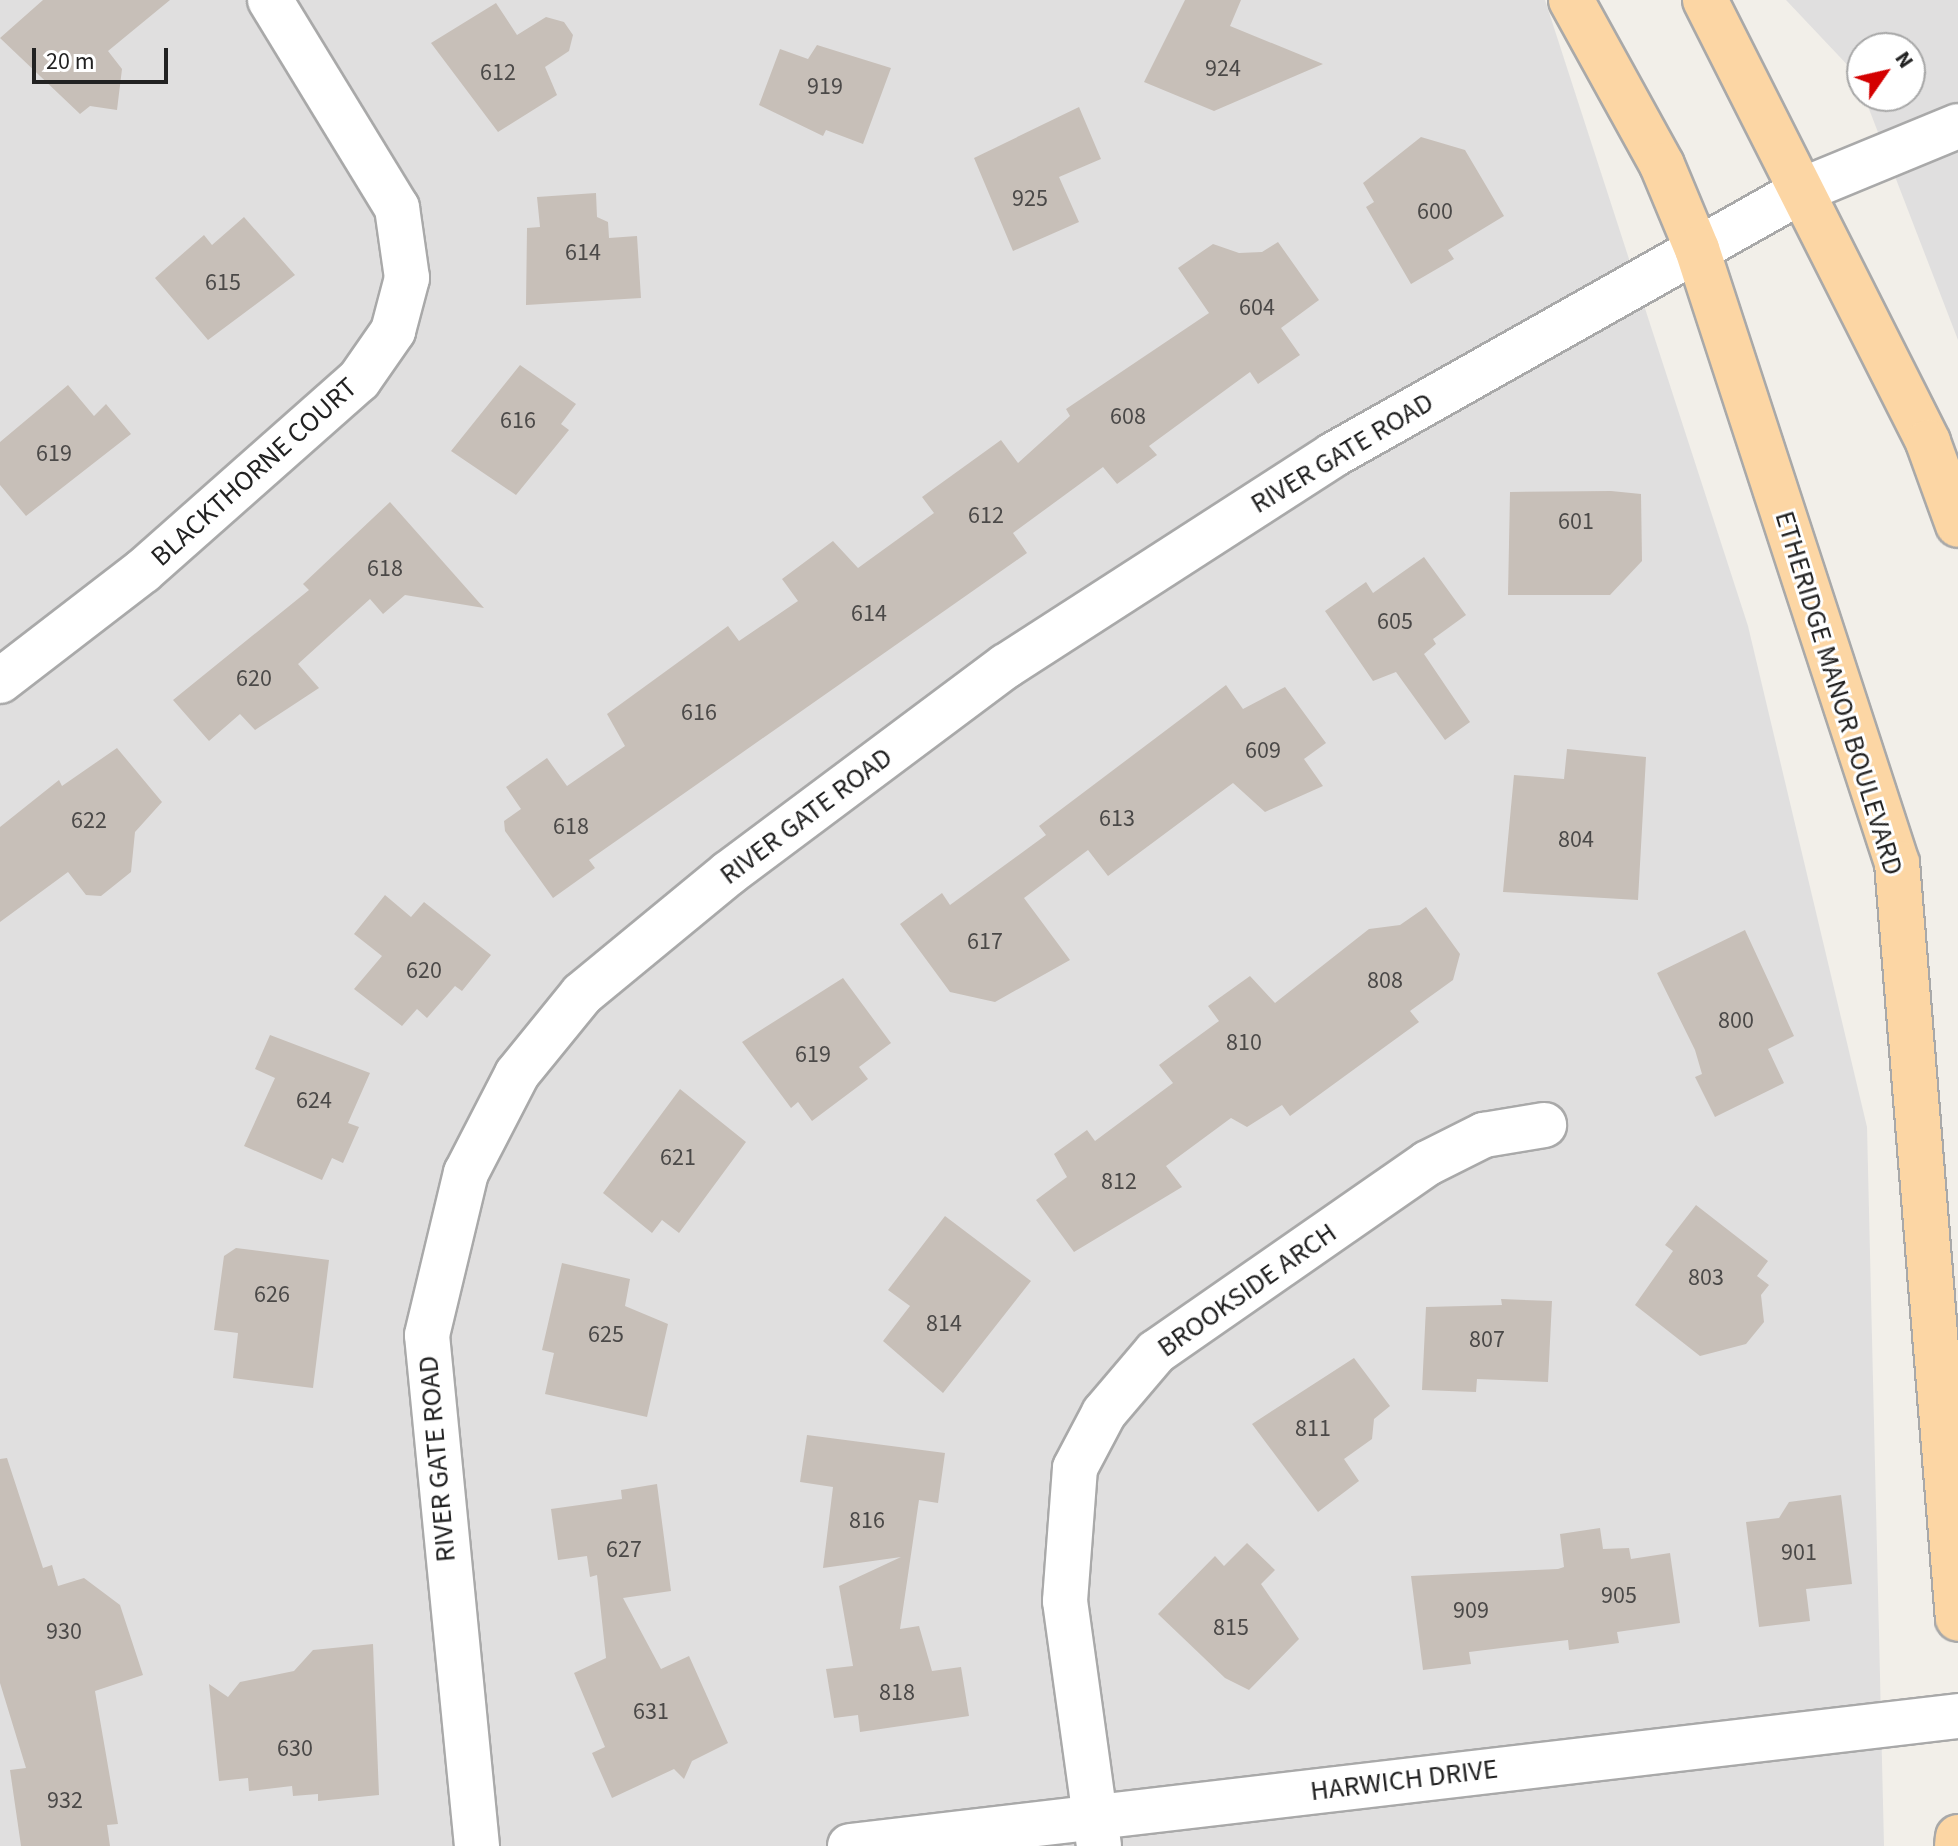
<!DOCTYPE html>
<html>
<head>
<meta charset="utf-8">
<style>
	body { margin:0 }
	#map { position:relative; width:1958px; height:1846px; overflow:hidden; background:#f2efe9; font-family:"Source Sans 3",sans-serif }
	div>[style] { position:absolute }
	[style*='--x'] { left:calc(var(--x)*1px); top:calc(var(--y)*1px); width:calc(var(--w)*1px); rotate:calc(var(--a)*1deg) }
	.residential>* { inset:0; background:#e0dfdf }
	.building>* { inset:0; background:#c7bfb8 }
	.roads { filter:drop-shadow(2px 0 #a9a9a9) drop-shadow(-2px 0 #a9a9a9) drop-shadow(0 2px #a9a9a9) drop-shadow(0 -2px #a9a9a9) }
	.minor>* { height:44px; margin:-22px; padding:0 22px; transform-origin:22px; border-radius:22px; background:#fff }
	.major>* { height:44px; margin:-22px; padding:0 22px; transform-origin:22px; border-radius:22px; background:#fcd6a4 }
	span { translate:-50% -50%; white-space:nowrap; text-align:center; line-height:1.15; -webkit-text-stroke:6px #fff; paint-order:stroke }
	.number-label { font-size:24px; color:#4b4948 }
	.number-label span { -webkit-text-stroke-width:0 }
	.street-label { font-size:28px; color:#222 }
	.north { position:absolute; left:1846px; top:32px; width:80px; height:80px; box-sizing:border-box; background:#fff; border:2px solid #a7a7a7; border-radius:50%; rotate:56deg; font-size:22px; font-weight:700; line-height:32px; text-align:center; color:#222 }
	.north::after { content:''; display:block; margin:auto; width:28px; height:36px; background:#d40000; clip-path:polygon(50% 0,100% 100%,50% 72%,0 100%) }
	.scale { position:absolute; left:32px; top:48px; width:136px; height:36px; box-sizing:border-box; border:4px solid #222; border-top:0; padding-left:10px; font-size:24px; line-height:28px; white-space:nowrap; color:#222; -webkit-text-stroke:6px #fff; paint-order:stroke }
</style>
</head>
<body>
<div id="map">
	<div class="residential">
		<div style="clip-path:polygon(0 0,1545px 0,1748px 626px,1867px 1127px,1884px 1846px,0 1846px)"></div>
		<div style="clip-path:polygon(1786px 0,1958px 0,1958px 340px,1864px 96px,1910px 96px,1910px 48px,1862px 48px,1862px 92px,1855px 73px)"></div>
	</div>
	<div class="building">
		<div style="clip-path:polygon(43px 0,170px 0,108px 51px,122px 69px,117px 110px,90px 106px,80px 114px,0 38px)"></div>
		<div style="clip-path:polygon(1185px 0,1241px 0,1230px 26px,1323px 64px,1214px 111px,1144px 82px)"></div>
		<div style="clip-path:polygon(496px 3px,517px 35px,546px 17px,564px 22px,573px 35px,569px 51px,545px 67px,557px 95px,498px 132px,431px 43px)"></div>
		<div style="clip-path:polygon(817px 45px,891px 68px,863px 144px,826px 130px,823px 136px,759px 105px,780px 49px,808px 59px)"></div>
		<div style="clip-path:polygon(1079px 107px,1101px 159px,1059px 177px,1079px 222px,1013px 251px,974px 158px)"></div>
		<div style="clip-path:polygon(1421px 137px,1465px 150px,1504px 216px,1448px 250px,1454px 259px,1411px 284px,1366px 207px,1374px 202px,1363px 183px)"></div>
		<div style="clip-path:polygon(596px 193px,597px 217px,608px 222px,609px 238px,637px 236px,641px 298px,526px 305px,527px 228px,540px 227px,537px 197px)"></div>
		<div style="clip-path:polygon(244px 217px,295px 275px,208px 340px,155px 278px,204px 235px,212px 245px)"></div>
		<div style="clip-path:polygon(1278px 242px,1319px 300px,1281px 328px,1300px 355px,1258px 384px,1250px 372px,1149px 446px,1157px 455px,1117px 484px,1103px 467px,1013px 533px,1027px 553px,589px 860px,595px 868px,553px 898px,505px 831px,504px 821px,521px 809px,506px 787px,547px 758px,567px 786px,625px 746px,607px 714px,728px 626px,739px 641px,798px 601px,782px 579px,833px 541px,858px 568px,934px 513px,922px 497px,1001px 440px,1018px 463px,1070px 416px,1066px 409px,1209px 313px,1178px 268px,1213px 244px,1239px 253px,1262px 252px)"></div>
		<div style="clip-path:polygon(520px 365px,576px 404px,561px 424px,569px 430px,516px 495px,451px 451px)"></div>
		<div style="clip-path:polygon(68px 385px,94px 416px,106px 404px,131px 434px,26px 516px,0 485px,0 442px)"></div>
		<div style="clip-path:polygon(1611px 491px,1641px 494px,1642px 561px,1610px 595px,1508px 595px,1510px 492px)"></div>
		<div style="clip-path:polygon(390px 502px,484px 608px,405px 595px,383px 614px,370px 599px,298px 664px,319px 688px,255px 730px,240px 714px,209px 741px,173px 700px,309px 590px,303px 584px)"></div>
		<div style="clip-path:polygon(1424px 557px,1466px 615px,1433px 639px,1436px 644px,1424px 654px,1470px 722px,1445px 740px,1396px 672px,1373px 681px,1325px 611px,1366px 582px,1373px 593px)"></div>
		<div style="clip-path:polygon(1226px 685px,1243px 709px,1285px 687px,1326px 743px,1304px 759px,1323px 786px,1265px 812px,1233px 783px,1108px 876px,1088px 850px,1024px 898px,1070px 960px,995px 1002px,950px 992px,900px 924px,942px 893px,950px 905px,1046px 835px,1039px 826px)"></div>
		<div style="clip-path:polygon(117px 748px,162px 802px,135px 832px,131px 872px,101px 896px,86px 895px,68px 872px,0 922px,0 827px,59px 780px,62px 786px)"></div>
		<div style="clip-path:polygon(1567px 749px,1646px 757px,1638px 900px,1503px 892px,1514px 775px,1564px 779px)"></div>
		<div style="clip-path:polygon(385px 895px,411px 917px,424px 902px,491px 955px,462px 991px,455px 986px,427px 1018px,417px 1009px,402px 1026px,354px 989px,382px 956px,354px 934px)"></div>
		<div style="clip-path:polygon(1426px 907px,1460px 954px,1453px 980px,1410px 1011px,1419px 1022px,1290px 1116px,1282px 1105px,1247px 1127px,1231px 1118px,1166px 1166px,1182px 1187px,1074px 1252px,1036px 1200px,1067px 1177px,1054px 1154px,1087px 1130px,1095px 1141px,1173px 1083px,1159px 1065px,1219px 1021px,1208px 1006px,1250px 976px,1275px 1003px,1369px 929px,1400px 925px)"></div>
		<div style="clip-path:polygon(1745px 930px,1794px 1036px,1768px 1049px,1784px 1083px,1715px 1117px,1695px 1077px,1702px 1074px,1695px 1050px,1657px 973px)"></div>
		<div style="clip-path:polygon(843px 978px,891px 1043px,859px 1067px,868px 1079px,812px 1121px,798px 1102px,791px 1108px,742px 1042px)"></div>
		<div style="clip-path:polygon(270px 1035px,370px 1073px,348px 1123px,359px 1127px,343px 1163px,332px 1158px,322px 1180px,244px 1146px,275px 1078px,255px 1069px)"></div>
		<div style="clip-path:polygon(680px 1089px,746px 1142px,679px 1233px,662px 1220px,652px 1233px,603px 1193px)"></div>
		<div style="clip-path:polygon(1696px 1205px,1768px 1261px,1757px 1276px,1769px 1285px,1761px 1295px,1764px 1322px,1746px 1344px,1700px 1356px,1635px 1305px,1673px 1251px,1665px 1245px)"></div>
		<div style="clip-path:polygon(945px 1216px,1031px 1281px,943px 1393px,883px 1341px,910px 1306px,888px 1290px)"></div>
		<div style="clip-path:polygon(236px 1248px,329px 1260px,313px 1388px,233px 1378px,238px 1333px,214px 1330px,224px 1256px)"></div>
		<div style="clip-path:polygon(562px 1263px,630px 1279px,625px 1306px,668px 1324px,647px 1417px,545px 1394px,554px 1353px,542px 1350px)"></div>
		<div style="clip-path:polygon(1501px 1299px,1552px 1301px,1548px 1382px,1477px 1379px,1476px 1392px,1422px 1390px,1426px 1307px,1502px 1305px)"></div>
		<div style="clip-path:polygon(1354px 1358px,1390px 1406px,1374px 1419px,1372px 1439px,1344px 1459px,1359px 1481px,1318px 1512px,1252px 1424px)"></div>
		<div style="clip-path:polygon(807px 1435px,945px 1453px,938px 1503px,919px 1500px,900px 1629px,919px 1626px,932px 1671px,961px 1667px,969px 1716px,860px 1732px,858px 1715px,834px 1718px,826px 1669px,853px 1666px,839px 1586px,901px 1557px,823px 1568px,833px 1487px,800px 1482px)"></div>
		<div style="clip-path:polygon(7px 1458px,43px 1568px,52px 1565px,58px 1586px,84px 1578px,120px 1605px,143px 1675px,95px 1691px,118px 1824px,107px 1825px,110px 1846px,21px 1846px,10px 1770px,26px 1768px,0 1683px,0 1459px)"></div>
		<div style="clip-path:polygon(657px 1484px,671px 1591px,623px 1598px,661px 1669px,689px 1656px,728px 1743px,692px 1761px,684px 1779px,674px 1769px,612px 1798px,592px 1753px,605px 1747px,574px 1673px,606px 1658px,597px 1575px,590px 1577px,587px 1556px,558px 1560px,551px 1509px,622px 1499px,621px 1490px)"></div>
		<div style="clip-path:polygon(1841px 1495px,1852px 1584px,1806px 1589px,1810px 1621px,1759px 1627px,1746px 1522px,1779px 1518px,1789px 1502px)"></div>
		<div style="clip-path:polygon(1600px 1528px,1603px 1549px,1629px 1548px,1631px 1559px,1670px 1553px,1680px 1623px,1617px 1632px,1619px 1643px,1569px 1650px,1568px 1640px,1469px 1652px,1471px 1664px,1423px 1670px,1411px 1576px,1558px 1569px,1564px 1567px,1560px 1534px)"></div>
		<div style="clip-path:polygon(1247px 1543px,1275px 1570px,1261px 1584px,1299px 1639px,1249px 1690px,1225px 1678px,1158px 1614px,1215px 1556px,1224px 1566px)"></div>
		<div style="clip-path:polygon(373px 1644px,379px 1795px,318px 1801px,318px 1794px,293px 1796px,292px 1786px,249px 1791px,248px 1778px,219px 1781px,209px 1684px,228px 1697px,240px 1682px,294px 1671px,313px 1650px)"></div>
	</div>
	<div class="roads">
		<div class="minor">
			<div style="--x:0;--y:681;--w:180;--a:-37.6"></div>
			<div style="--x:143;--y:571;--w:288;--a:-41.5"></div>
			<div style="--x:359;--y:380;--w:60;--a:-55.2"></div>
			<div style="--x:393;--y:331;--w:55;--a:-75.2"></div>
			<div style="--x:407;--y:278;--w:71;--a:-98.1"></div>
			<div style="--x:397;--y:208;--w:244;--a:-121.4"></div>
			<div style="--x:477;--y:1846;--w:513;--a:-95.59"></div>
			<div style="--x:427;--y:1335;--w:167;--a:-76.5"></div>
			<div style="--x:466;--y:1173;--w:111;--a:-62.7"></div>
			<div style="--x:517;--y:1074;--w:103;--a:-50.9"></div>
			<div style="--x:582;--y:994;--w:190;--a:-39.5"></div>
			<div style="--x:729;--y:873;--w:346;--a:-36.8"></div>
			<div style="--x:1006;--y:666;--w:389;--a:-32.8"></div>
			<div style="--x:1333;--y:455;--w:542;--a:-29.4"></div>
			<div style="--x:1805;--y:189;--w:165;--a:-22.4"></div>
			<div style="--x:850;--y:1846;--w:1116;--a:-6.69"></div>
			<div style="--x:1099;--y:1846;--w:247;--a:-97.9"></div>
			<div style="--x:1065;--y:1601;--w:133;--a:-85.7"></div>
			<div style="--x:1075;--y:1468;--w:62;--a:-62.2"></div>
			<div style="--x:1104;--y:1413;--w:80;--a:-49.6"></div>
			<div style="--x:1156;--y:1352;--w:331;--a:-34.8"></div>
			<div style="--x:1428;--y:1163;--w:63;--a:-26.6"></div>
			<div style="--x:1484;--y:1135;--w:61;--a:-9.5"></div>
		</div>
		<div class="major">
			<div style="--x:1571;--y:0;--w:188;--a:61.1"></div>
			<div style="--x:1662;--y:165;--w:91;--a:67.4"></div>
			<div style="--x:1697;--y:249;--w:646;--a:71.96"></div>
			<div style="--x:1897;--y:863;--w:758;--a:85.39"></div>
			<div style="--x:1705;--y:0;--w:495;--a:63.2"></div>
			<div style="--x:1928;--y:442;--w:88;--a:70.1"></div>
			<div style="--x:1957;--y:1846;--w:9;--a:-84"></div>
		</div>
	</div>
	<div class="number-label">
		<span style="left:1223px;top:69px">924</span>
		<span style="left:498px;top:73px">612</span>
		<span style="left:825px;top:87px">919</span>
		<span style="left:1030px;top:199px">925</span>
		<span style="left:1435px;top:212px">600</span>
		<span style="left:583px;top:253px">614</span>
		<span style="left:223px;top:283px">615</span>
		<span style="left:1257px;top:308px">604</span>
		<span style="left:1128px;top:417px">608</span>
		<span style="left:518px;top:421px">616</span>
		<span style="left:54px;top:454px">619</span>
		<span style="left:986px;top:516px">612</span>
		<span style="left:1576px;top:522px">601</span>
		<span style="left:385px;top:569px">618</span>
		<span style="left:869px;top:614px">614</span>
		<span style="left:1395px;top:622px">605</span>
		<span style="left:254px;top:679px">620</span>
		<span style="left:699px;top:713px">616</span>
		<span style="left:1263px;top:751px">609</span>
		<span style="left:1117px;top:819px">613</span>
		<span style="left:89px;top:821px">622</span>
		<span style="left:571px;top:827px">618</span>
		<span style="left:1576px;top:840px">804</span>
		<span style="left:985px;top:942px">617</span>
		<span style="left:424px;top:971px">620</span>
		<span style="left:1385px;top:981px">808</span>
		<span style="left:1736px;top:1021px">800</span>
		<span style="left:1244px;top:1043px">810</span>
		<span style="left:813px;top:1055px">619</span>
		<span style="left:314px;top:1101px">624</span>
		<span style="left:678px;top:1158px">621</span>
		<span style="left:1119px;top:1182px">812</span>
		<span style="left:1706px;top:1278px">803</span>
		<span style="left:272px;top:1295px">626</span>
		<span style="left:944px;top:1324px">814</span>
		<span style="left:606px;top:1335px">625</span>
		<span style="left:1487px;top:1340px">807</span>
		<span style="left:1313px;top:1429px">811</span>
		<span style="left:867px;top:1521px">816</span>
		<span style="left:624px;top:1550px">627</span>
		<span style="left:1799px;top:1553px">901</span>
		<span style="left:1619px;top:1596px">905</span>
		<span style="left:1471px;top:1611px">909</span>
		<span style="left:1231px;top:1628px">815</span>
		<span style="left:64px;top:1632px">930</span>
		<span style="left:897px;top:1693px">818</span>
		<span style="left:651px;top:1712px">631</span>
		<span style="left:295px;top:1749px">630</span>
		<span style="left:65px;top:1801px">932</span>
	</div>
	<div class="street-label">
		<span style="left:1342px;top:453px;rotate:-31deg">RIVER GATE ROAD</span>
		<span style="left:254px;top:472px;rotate:-42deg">BLACKTHORNE COURT</span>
		<span style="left:1839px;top:693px;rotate:73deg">ETHERIDGE MANOR BOULEVARD</span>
		<span style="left:806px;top:816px;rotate:-37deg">RIVER GATE ROAD</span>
		<span style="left:1247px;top:1290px;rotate:-35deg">BROOKSIDE ARCH</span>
		<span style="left:437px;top:1459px;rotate:-95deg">RIVER GATE ROAD</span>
		<span style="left:1404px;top:1780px;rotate:-7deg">HARWICH DRIVE</span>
	</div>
	<div class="north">N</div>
	<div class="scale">20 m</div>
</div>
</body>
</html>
